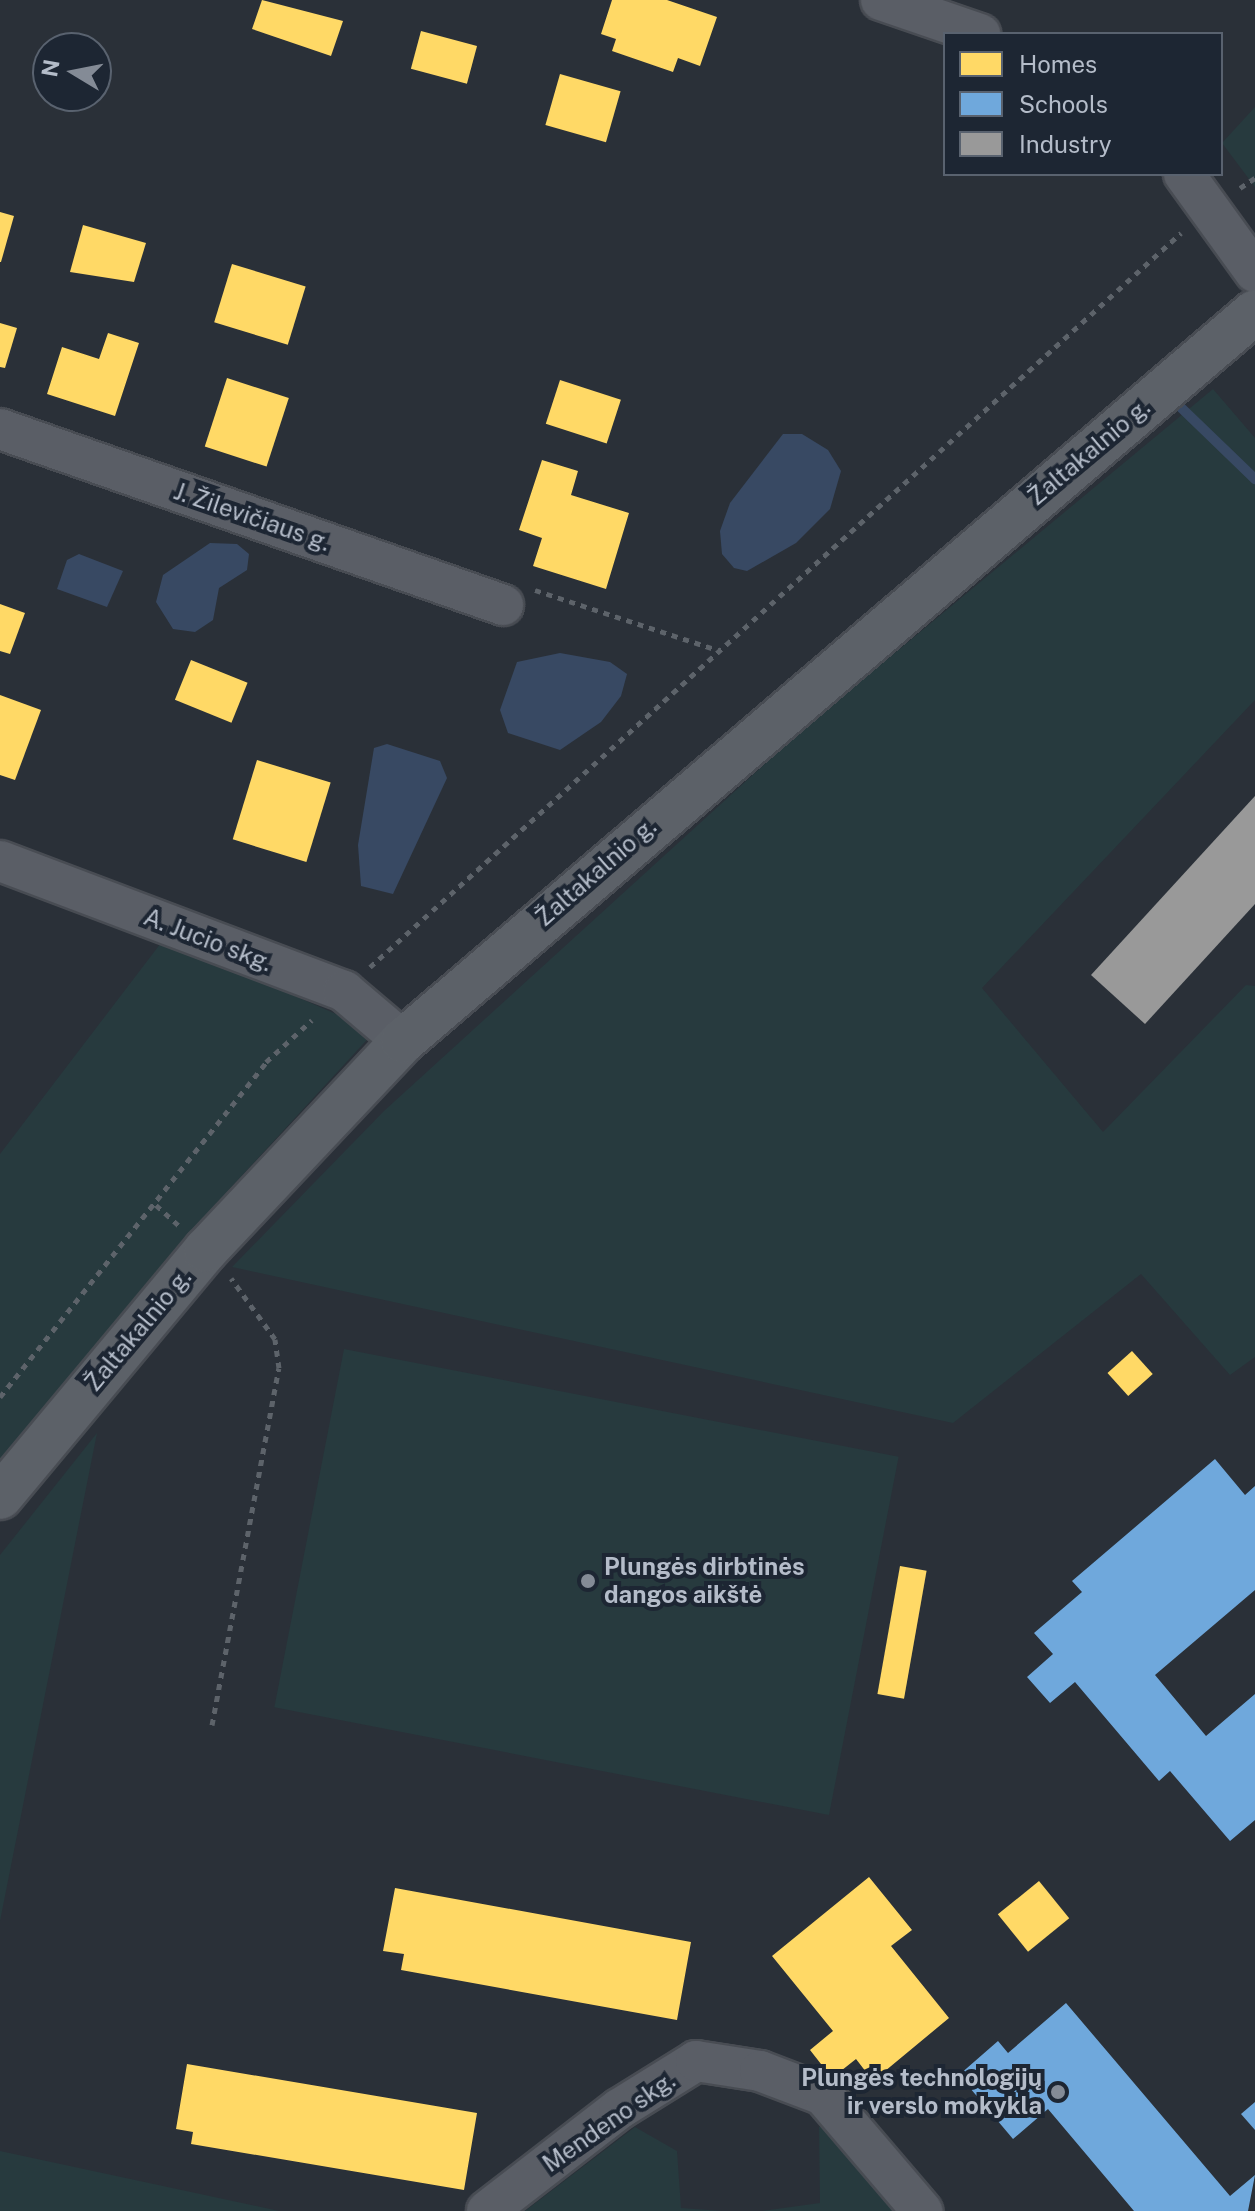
<!DOCTYPE html>
<html>
<head>
<meta charset="utf-8">
<style>
	body { margin:0 }
	#map { position:relative; width:1255px; height:2211px; overflow:hidden; background:#2a3038; font-family:"Public Sans",sans-serif }
	div>[style] { position:absolute }
	[style*='--x'] { left:calc(var(--x)*1px); top:calc(var(--y)*1px); width:calc(var(--w)*1px); rotate:calc(var(--a)*1deg) }
	.green>* { inset:0; background:#273a3e; transform-origin:0 0 }
	.water>* { inset:0; background:#384963 }
	.homes>* { inset:0; background:#ffd966; transform-origin:0 0 }
	.schools>* { inset:0; background:#6fa8dc }
	.industry>* { inset:0; background:#999 }
	.stream>* { height:10px; margin:-5px; padding:0 5px; transform-origin:5px; border-radius:5px; background:#384963 }
	.path>* { height:5px; margin-top:-2.5px; transform-origin:0; background:repeating-linear-gradient(90deg,#5d636a 0 6px,transparent 0 12px) }
	.roads { filter:drop-shadow(2px 0 #484c53) drop-shadow(-2px 0 #484c53) drop-shadow(0 2px #484c53) drop-shadow(0 -2px #484c53) }
	.minor>* { height:40px; margin:-20px; padding:0 20px; transform-origin:20px; border-radius:20px; background:#5a5e66 }
	.primary>* { height:44px; margin:-22px; padding:0 22px; transform-origin:22px; border-radius:22px; background:#5c6168 }
	.dots>* { width:22px; height:22px; translate:-50% -50%; box-sizing:border-box; border:4px solid #1d2633; border-radius:50% }
	span { translate:-50% -50%; white-space:nowrap; text-align:center; line-height:1.15; -webkit-text-stroke:8px #1d2633; paint-order:stroke }
	.street-label { font-size:24px; color:#b4bcc9 }
	.poi-label { font-size:24px; color:#b4bcc9; font-weight:700 }
	.left { translate:0 -50%; text-align:left }
	.right { translate:-100% -50%; text-align:right }
	.legend { position:absolute; left:943px; top:32px; width:280px; height:144px; box-sizing:border-box; background:#1d2633; border:2px solid #59626f; margin:0; padding:10px 14px; list-style:none; font-size:24px; color:#b4bcc9 }
	.legend li { display:flex; align-items:center; gap:16px; height:40px }
	.legend b { width:40px; border:2px solid #59626f }
	.north { position:absolute; left:32px; top:32px; width:80px; height:80px; box-sizing:border-box; background:#1d2633; border:2px solid #59626f; border-radius:50%; rotate:280deg; font-size:22px; font-weight:700; line-height:32px; text-align:center; color:#b4bcc9 }
	.north::after { content:''; display:block; margin:auto; width:28px; height:36px; background:#848b96; clip-path:polygon(50% 0,100% 100%,50% 72%,0 100%) }
</style>
</head>
<body>
<div id="map">
	<div class="green">
		<div style="clip-path:polygon(1255px 107px,1255px 187px,1222px 143px)"></div>
		<div style="clip-path:polygon(1213px 389px,1255px 438px,1255px 700px,982px 988px,1103px 1132px,1246px 985px,1255px 986px,1255px 1357px,1230px 1375px,1141px 1274px,953px 1423px,232px 1267px,384px 1111px,802px 730px)"></div>
		<div style="clip-path:polygon(164px 939px,375px 1031px,178px 1245px,0 1460px,0 1154px)"></div>
		<div style="left:344px;top:1349px;width:565px;height:365px;rotate:11deg"></div>
		<div style="clip-path:polygon(97px 1433px,0 1921px,0 1555px)"></div>
		<div style="clip-path:polygon(635px 2127px,677px 2151px,681px 2208px,723px 2211px,525px 2211px)"></div>
		<div style="clip-path:polygon(819px 2127px,835px 2127px,905px 2211px,762px 2211px,820px 2203px)"></div>
		<div style="clip-path:polygon(0 2151px,279px 2211px,0 2211px)"></div>
	</div>
	<div class="water">
		<div style="clip-path:polygon(783px 434px,802px 434px,828px 450px,841px 471px,830px 509px,796px 543px,747px 571px,734px 568px,722px 554px,720px 531px,730px 503px)"></div>
		<div style="clip-path:polygon(210px 543px,237px 544px,249px 554px,247px 570px,219px 588px,213px 620px,195px 632px,173px 629px,156px 602px,163px 575px)"></div>
		<div style="clip-path:polygon(79px 554px,123px 571px,107px 607px,57px 589px,67px 560px)"></div>
		<div style="clip-path:polygon(560px 653px,610px 662px,627px 674px,621px 696px,601px 722px,560px 750px,508px 733px,500px 710px,517px 662px)"></div>
		<div style="clip-path:polygon(387px 744px,440px 761px,447px 778px,393px 894px,361px 886px,358px 845px,374px 748px)"></div>
	</div>
	<div class="homes">
		<div style="clip-path:polygon(262px 0,343px 21px,331px 56px,252px 29px)"></div>
		<div style="clip-path:polygon(612px 0,667px 0,717px 17px,700px 66px,678px 58px,673px 72px,612px 51px,616px 39px,601px 34px)"></div>
		<div style="left:421px;top:31px;width:58px;height:39px;rotate:15deg"></div>
		<div style="left:560px;top:74px;width:63px;height:53px;rotate:16deg"></div>
		<div style="clip-path:polygon(0 212px,14px 216px,1px 262px,0 262px)"></div>
		<div style="clip-path:polygon(83px 225px,146px 243px,134px 282px,70px 272px)"></div>
		<div style="left:232px;top:264px;width:77px;height:61px;rotate:17deg"></div>
		<div style="clip-path:polygon(0 323px,17px 328px,5px 368px,0 367px)"></div>
		<div style="clip-path:polygon(108px 333px,139px 343px,115px 416px,47px 394px,62px 347px,99px 359px)"></div>
		<div style="left:227px;top:378px;width:65px;height:72px;rotate:18deg"></div>
		<div style="left:560px;top:380px;width:64px;height:46px;rotate:18deg"></div>
		<div style="clip-path:polygon(542px 460px,578px 471px,571px 495px,629px 513px,606px 589px,533px 566px,542px 538px,519px 530px)"></div>
		<div style="clip-path:polygon(0 604px,25px 613px,10px 654px,0 651px)"></div>
		<div style="left:191px;top:660px;width:61px;height:43px;rotate:22deg"></div>
		<div style="clip-path:polygon(0 695px,41px 710px,15px 780px,0 775px)"></div>
		<div style="left:257px;top:760px;width:77px;height:83px;rotate:17deg"></div>
		<div style="left:1132px;top:1351px;width:31px;height:33px;rotate:48deg"></div>
		<div style="left:900px;top:1566px;width:27px;height:130px;rotate:10deg"></div>
		<div style="clip-path:polygon(869px 1877px,912px 1930px,891px 1946px,949px 2018px,873px 2081px,856px 2059px,832px 2078px,810px 2050px,833px 2031px,772px 1956px)"></div>
		<div style="left:1039px;top:1881px;width:48px;height:53px;rotate:51deg"></div>
		<div style="clip-path:polygon(395px 1888px,691px 1942px,677px 2020px,401px 1970px,404px 1954px,383px 1951px)"></div>
		<div style="clip-path:polygon(187px 2064px,477px 2113px,464px 2190px,191px 2144px,193px 2132px,176px 2129px)"></div>
	</div>
	<div class="schools">
		<div style="clip-path:polygon(1215px 1459px,1245px 1495px,1255px 1486px,1255px 1590px,1155px 1675px,1206px 1736px,1255px 1694px,1255px 1820px,1230px 1841px,1170px 1771px,1159px 1781px,1075px 1682px,1050px 1703px,1027px 1677px,1053px 1654px,1034px 1633px,1082px 1592px,1072px 1581px)"></div>
		<div style="clip-path:polygon(1066px 2003px,1230px 2196px,1255px 2175px,1248px 2211px,1134px 2211px,1048px 2109px,1013px 2139px,959px 2075px,998px 2041px,1008px 2053px)"></div>
		<div style="clip-path:polygon(1255px 2102px,1255px 2130px,1241px 2114px)"></div>
	</div>
	<div class="industry">
		<div style="clip-path:polygon(1255px 796px,1255px 904px,1145px 1024px,1091px 975px)"></div>
	</div>
	<div class="stream">
		<div style="--x:1169;--y:396;--w:120;--a:44"></div>
	</div>
	<div class="path">
		<div style="--x:1240;--y:188;--w:18;--a:-34"></div>
		<div style="--x:535;--y:590;--w:195;--a:18.2"></div>
		<div style="--x:370;--y:967;--w:1094;--a:-42.15"></div>
		<div style="--x:156;--y:1205;--w:31;--a:42"></div>
		<div style="--x:0;--y:1397;--w:428;--a:-51.5"></div>
		<div style="--x:266;--y:1062;--w:62;--a:-42.4"></div>
		<div style="--x:212;--y:1725;--w:363;--a:-79.4"></div>
		<div style="--x:279;--y:1368;--w:29;--a:-98"></div>
		<div style="--x:275;--y:1339;--w:75;--a:-125.8"></div>
	</div>
	<div class="roads">
		<div class="minor">
			<div style="--x:881;--y:0;--w:105;--a:19"></div>
			<div style="--x:1184;--y:174;--w:121;--a:54.1"></div>
			<div style="--x:0;--y:429;--w:533;--a:19.28"></div>
			<div style="--x:0;--y:861;--w:368;--a:20.7"></div>
			<div style="--x:344;--y:991;--w:77;--a:40.3"></div>
			<div style="--x:487;--y:2211;--w:167;--a:-37.7"></div>
			<div style="--x:619;--y:2109;--w:91;--a:-31.9"></div>
			<div style="--x:696;--y:2061;--w:65;--a:8.9"></div>
			<div style="--x:760;--y:2071;--w:67;--a:20.9"></div>
			<div style="--x:823;--y:2095;--w:153;--a:49.5"></div>
		</div>
		<div class="primary">
			<div style="--x:0;--y:1497;--w:322;--a:-50.2"></div>
			<div style="--x:206;--y:1250;--w:287;--a:-46.7"></div>
			<div style="--x:403;--y:1041;--w:1121;--a:-40.55"></div>
		</div>
	</div>
	<div class="dots">
		<div style="left:588px;top:1581px;background:#848b96"></div>
		<div style="left:1058px;top:2092px;background:#848b96"></div>
	</div>
	<div class="street-label">
		<span style="left:1089px;top:452px;rotate:-40deg">Žaltakalnio g.</span>
		<span style="left:252px;top:517px;rotate:19deg">J. Žilevičiaus g.</span>
		<span style="left:596px;top:872px;rotate:-41deg">Žaltakalnio g.</span>
		<span style="left:208px;top:940px;rotate:21deg">A. Jucio skg.</span>
		<span style="left:138px;top:1330px;rotate:-50deg">Žaltakalnio g.</span>
		<span style="left:609px;top:2122px;rotate:-35deg">Mendeno skg.</span>
	</div>
	<div class="poi-label">
		<span class="left" style="left:604px;top:1581px">Plungės dirbtinės<br>dangos aikštė</span>
		<span class="right" style="left:1042px;top:2092px">Plungės technologijų<br>ir verslo mokykla</span>
	</div>
	<ul class="legend">
	<li><b style="height:22px;background:#ffd966"></b>Homes</li>
	<li><b style="height:22px;background:#6fa8dc"></b>Schools</li>
	<li><b style="height:22px;background:#999"></b>Industry</li>
	</ul>
	<div class="north">N</div>
</div>
</body>
</html>
